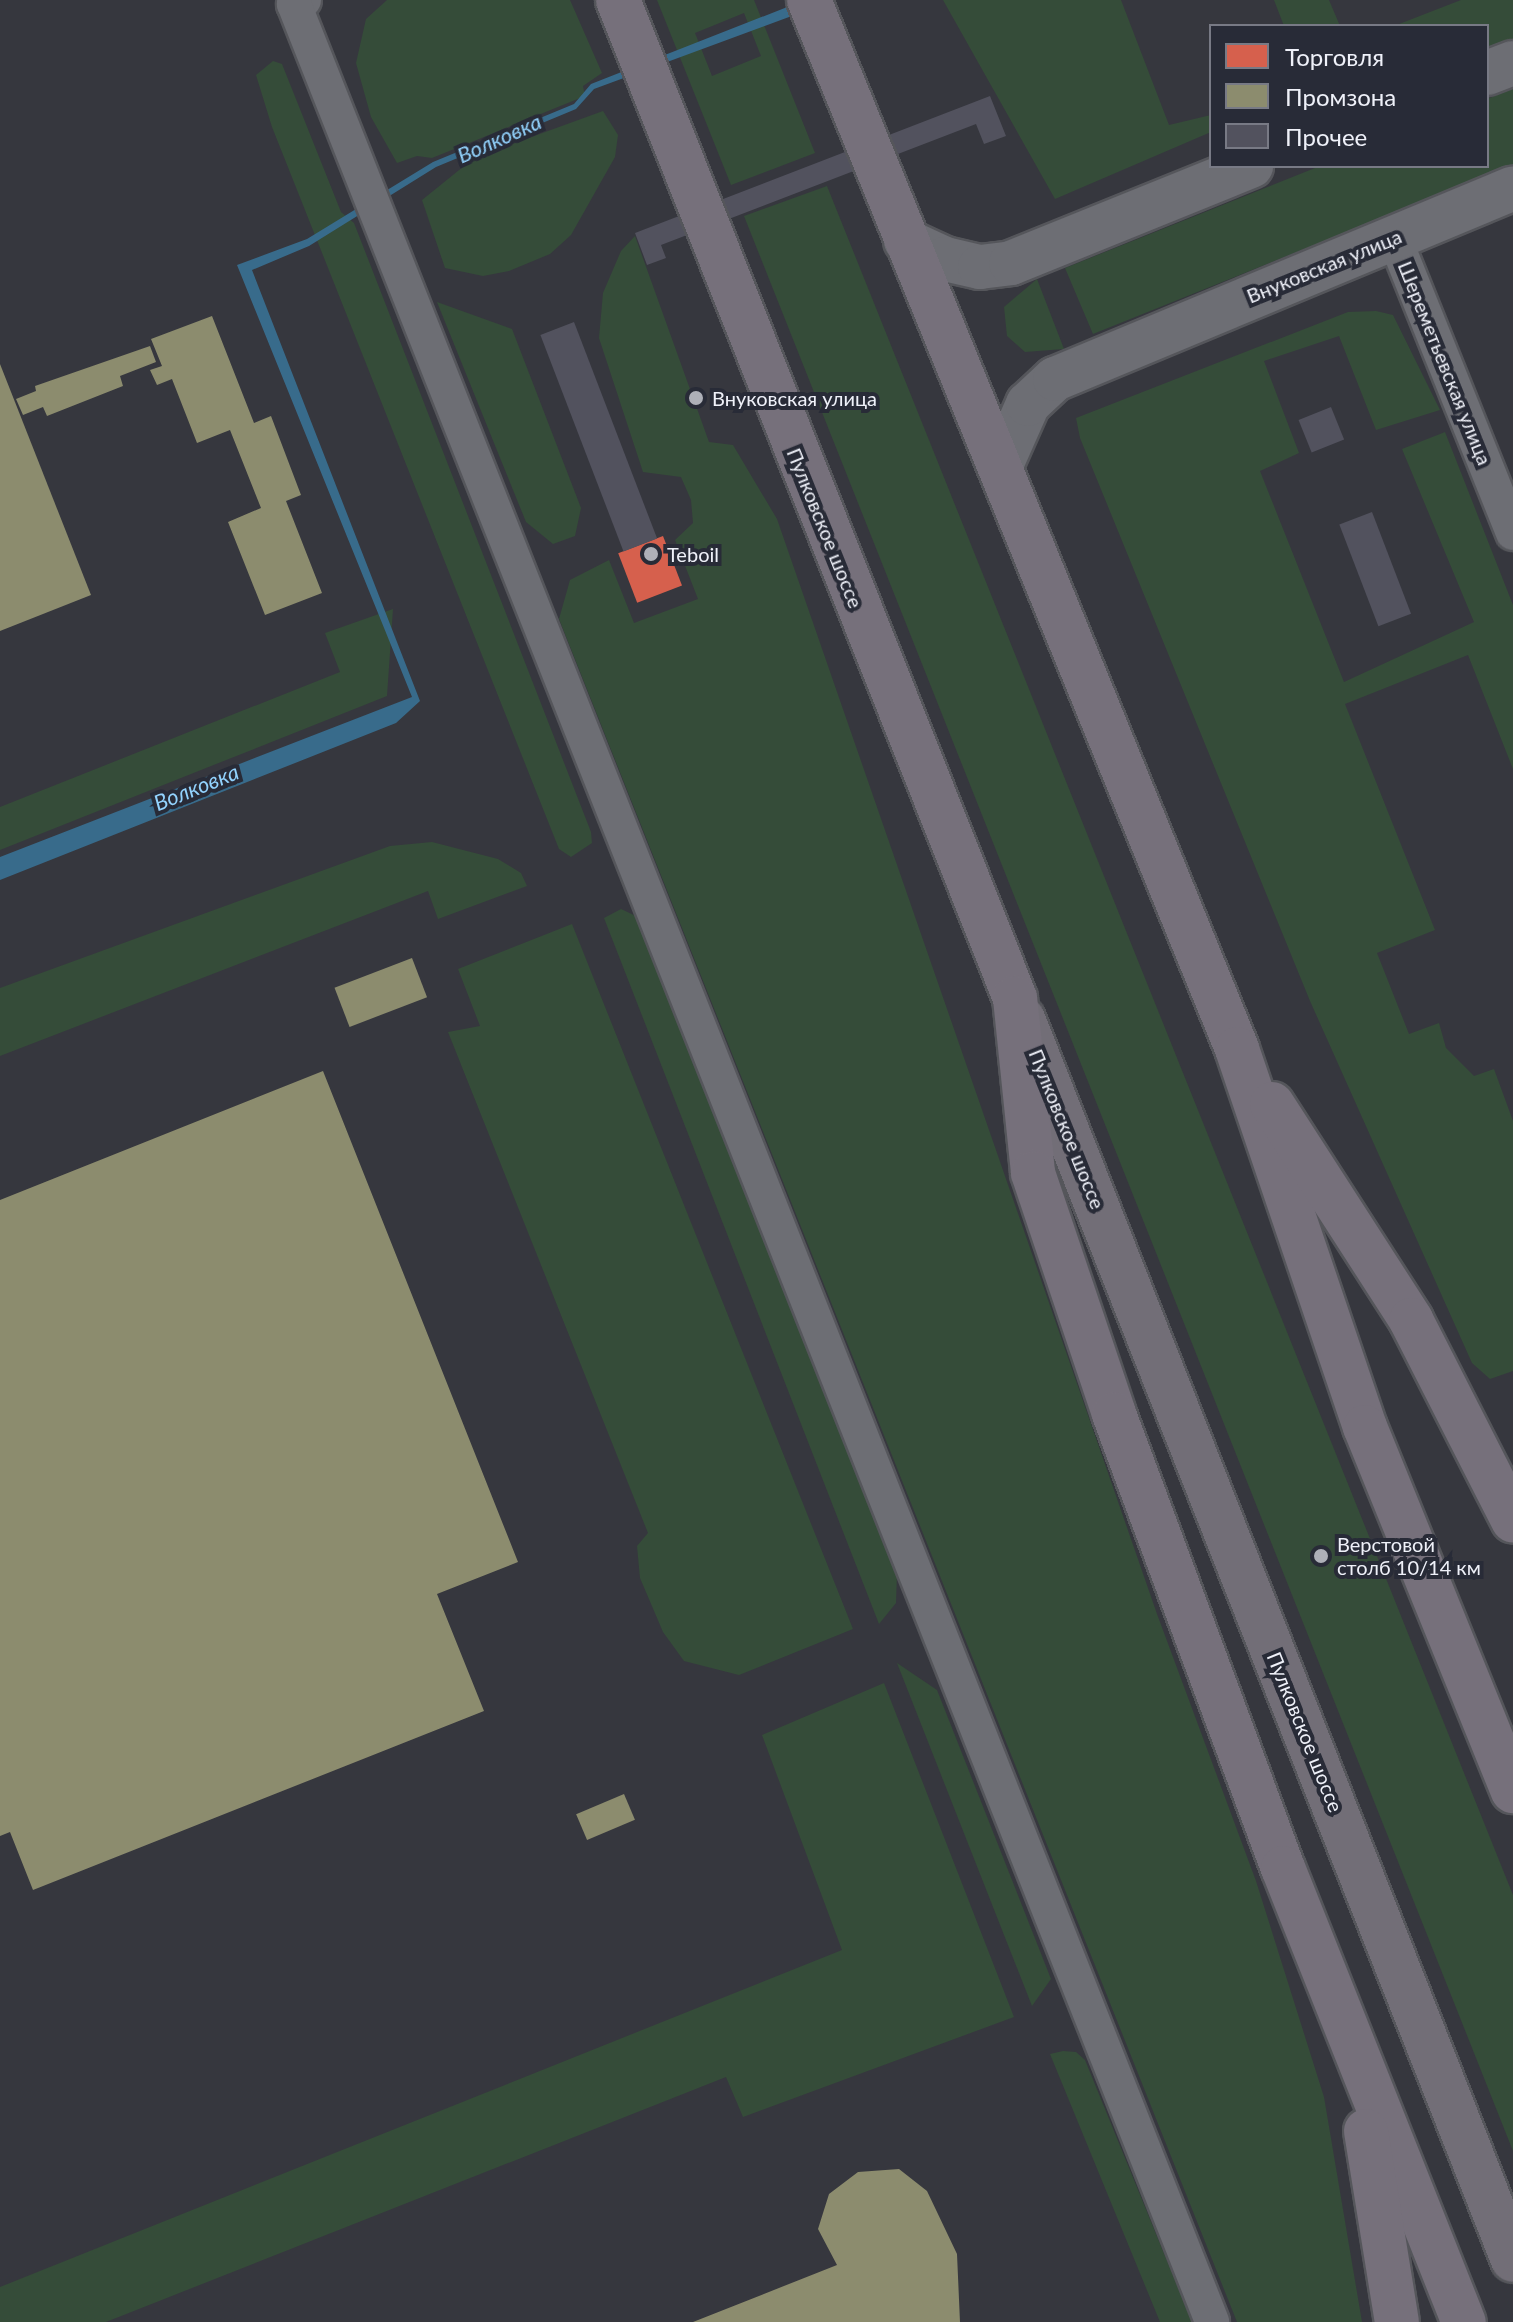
<!DOCTYPE html>
<html>
<head>
<meta charset="utf-8">
<style>
	body { margin:0 }
	#map { position:relative; width:1513px; height:2322px; overflow:hidden; background:#36373e; font-family:Lato,sans-serif }
	div>[style] { position:absolute }
	[style*='--x'] { left:calc(var(--x)*1px); top:calc(var(--y)*1px); width:calc(var(--w)*1px); rotate:calc(var(--a)*1deg) }
	.green>* { inset:0; background:#354c39 }
	.water>* { inset:0; background:#386b8b }
	.shops>* { inset:0; background:#d6604d; transform-origin:0 0 }
	.industry>* { inset:0; background:#8c8c6e; transform-origin:0 0 }
	.building>* { inset:0; background:#52525e; transform-origin:0 0 }
	.roads { filter:drop-shadow(2px 0 #55565b) drop-shadow(-2px 0 #55565b) drop-shadow(0 2px #55565b) drop-shadow(0 -2px #55565b) }
	.minor>* { height:34px; margin:-17px; padding:0 17px; transform-origin:17px; border-radius:17px; background:#6d6e74 }
	.tertiary>* { height:44px; margin:-22px; padding:0 22px; transform-origin:22px; border-radius:22px; background:#6d6e74 }
	.primary>* { height:44px; margin:-22px; padding:0 22px; transform-origin:22px; border-radius:22px; background:#726e77 }
	.trunk>* { height:44px; margin:-22px; padding:0 22px; transform-origin:22px; border-radius:22px; background:#76707b }
	.dots>* { width:22px; height:22px; translate:-50% -50%; box-sizing:border-box; border:4px solid #282b37; border-radius:50% }
	span { translate:-50% -50%; white-space:nowrap; text-align:center; line-height:1.15; -webkit-text-stroke:8px #282b37; paint-order:stroke }
	.street-label { font-size:20px; color:#eff1f9 }
	.poi-label { font-size:20px; color:#eff1f9 }
	.left { translate:0 -50%; text-align:left }
	.water-label { font-size:22px; color:#92d2fd; font-style:italic }
	.legend { position:absolute; left:1209px; top:24px; width:280px; height:144px; box-sizing:border-box; background:#282b37; border:2px solid #787a85; margin:0; padding:10px 14px; list-style:none; font-size:24px; color:#eff1f9 }
	.legend li { display:flex; align-items:center; gap:16px; height:40px }
	.legend b { width:40px; border:2px solid #787a85 }
</style>
</head>
<body>
<div id="map">
	<div class="green">
		<div style="clip-path:polygon(387px 0,570px 0,602px 73px,583px 86px,585px 96px,432px 158px,417px 156px,397px 163px,371px 117px,356px 63px,366px 19px)"></div>
		<div style="clip-path:polygon(evenodd,657px 0,754px 0,815px 153px,731px 185px,657px 0,744px 13px,761px 56px,712px 76px,695px 33px,744px 13px)"></div>
		<div style="clip-path:polygon(943px 0,1121px 0,1169px 125px,1211px 115px,1211px 132px,1055px 199px)"></div>
		<div style="clip-path:polygon(1274px 0,1329px 0,1340px 26px,1284px 26px)"></div>
		<div style="clip-path:polygon(1461px 0,1513px 0,1513px 40px,1487px 50px,1487px 26px,1394px 26px)"></div>
		<div style="clip-path:polygon(273px 61px,282px 64px,341px 212px,354px 223px,591px 832px,592px 843px,571px 857px,559px 849px,272px 127px,256px 75px)"></div>
		<div style="clip-path:polygon(1513px 89px,1513px 165px,1093px 334px,1065px 268px,1320px 166px,1487px 166px,1487px 99px)"></div>
		<div style="clip-path:polygon(603px 111px,618px 135px,615px 157px,571px 235px,550px 254px,509px 271px,483px 276px,445px 268px,422px 200px,474px 158px)"></div>
		<div style="clip-path:polygon(827px 186px,1513px 1895px,1513px 2151px,744px 216px)"></div>
		<div style="clip-path:polygon(635px 236px,709px 442px,733px 445px,777px 519px,1157px 1614px,1256px 1881px,1324px 2097px,1362px 2322px,1237px 2322px,559px 619px,570px 580px,609px 560px,634px 623px,698px 599px,675px 540px,693px 523px,691px 500px,681px 477px,643px 472px,599px 338px,603px 293px,621px 251px)"></div>
		<div style="clip-path:polygon(1037px 279px,1064px 349px,1025px 352px,1007px 336px,1004px 307px)"></div>
		<div style="clip-path:polygon(437px 302px,512px 329px,581px 508px,575px 536px,553px 544px,526px 522px)"></div>
		<div style="clip-path:polygon(1376px 311px,1393px 315px,1440px 410px,1376px 430px,1339px 336px,1264px 361px,1299px 453px,1260px 471px,1344px 682px,1474px 622px,1402px 449px,1445px 432px,1513px 605px,1513px 769px,1468px 655px,1345px 704px,1435px 930px,1377px 953px,1409px 1034px,1439px 1023px,1446px 1048px,1474px 1076px,1494px 1069px,1513px 1121px,1513px 1371px,1490px 1379px,1472px 1363px,1310px 1001px,1080px 438px,1076px 418px,1348px 312px)"></div>
		<div style="clip-path:polygon(393px 609px,387px 696px,0 850px,0 807px,340px 672px,325px 633px)"></div>
		<div style="clip-path:polygon(432px 842px,498px 859px,521px 873px,527px 886px,438px 919px,428px 891px,0 1056px,0 988px,390px 846px)"></div>
		<div style="clip-path:polygon(621px 909px,638px 917px,897px 1573px,896px 1603px,879px 1624px,604px 918px)"></div>
		<div style="clip-path:polygon(572px 924px,853px 1629px,739px 1675px,684px 1661px,663px 1632px,640px 1578px,637px 1546px,648px 1533px,448px 1032px,480px 1026px,458px 969px)"></div>
		<div style="clip-path:polygon(897px 1663px,937px 1690px,1051px 1979px,1032px 2006px)"></div>
		<div style="clip-path:polygon(884px 1683px,1014px 2017px,743px 2117px,726px 2077px,106px 2322px,0 2322px,0 2287px,842px 1950px,762px 1735px)"></div>
		<div style="clip-path:polygon(1063px 2051px,1076px 2052px,1085px 2060px,1192px 2322px,1160px 2322px,1050px 2054px)"></div>
	</div>
	<div class="water">
		<div style="clip-path:polygon(805px 0,835px 0,594px 89px,576px 109px,436px 167px,309px 246px,252px 270px,420px 701px,396px 723px,0 880px,0 857px,412px 697px,237px 265px,307px 239px,433px 162px,574px 104px,591px 84px)"></div>
	</div>
	<div class="shops">
		<div style="left:663px;top:536px;width:53px;height:48px;rotate:69deg"></div>
	</div>
	<div class="industry">
		<div style="clip-path:polygon(212px 316px,254px 423px,271px 416px,301px 495px,286px 501px,322px 593px,265px 615px,228px 522px,261px 508px,230px 430px,197px 443px,172px 379px,157px 385px,150px 370px,162px 366px,151px 339px)"></div>
		<div style="clip-path:polygon(150px 346px,156px 362px,120px 376px,123px 386px,47px 416px,43px 407px,23px 415px,16px 399px,36px 391px,35px 386px)"></div>
		<div style="clip-path:polygon(0 364px,91px 595px,0 631px)"></div>
		<div style="left:412px;top:958px;width:42px;height:83px;rotate:69deg"></div>
		<div style="clip-path:polygon(323px 1071px,518px 1562px,437px 1594px,484px 1711px,33px 1890px,10px 1832px,0 1836px,0 1200px)"></div>
		<div style="left:624px;top:1794px;width:28px;height:52px;rotate:67deg"></div>
		<div style="clip-path:polygon(899px 2169px,927px 2191px,957px 2254px,960px 2322px,693px 2322px,837px 2265px,818px 2229px,829px 2194px,858px 2172px)"></div>
	</div>
	<div class="building">
		<div style="clip-path:polygon(990px 96px,1006px 136px,984px 144px,976px 124px,661px 245px,666px 258px,647px 265px,635px 233px)"></div>
		<div style="left:574px;top:322px;width:232px;height:36px;rotate:69deg"></div>
		<div style="left:1331px;top:407px;width:35px;height:35px;rotate:68deg"></div>
		<div style="left:1372px;top:512px;width:109px;height:35px;rotate:69deg"></div>
	</div>
	<div class="roads">
		<div class="minor">
			<div style="--x:304;--y:0;--w:11;--a:158"></div>
			<div style="--x:294;--y:4;--w:2493;--a:68.39"></div>
			<div style="--x:1394;--y:237;--w:319;--a:68.1"></div>
		</div>
		<div class="tertiary">
			<div style="--x:1487;--y:73;--w:28;--a:-21"></div>
			<div style="--x:906;--y:241;--w:43;--a:24.8"></div>
			<div style="--x:945;--y:259;--w:36;--a:13"></div>
			<div style="--x:980;--y:267;--w:31;--a:-7"></div>
			<div style="--x:1011;--y:263;--w:259;--a:-22"></div>
			<div style="--x:1001;--y:465;--w:67;--a:-66.1"></div>
			<div style="--x:1028;--y:404;--w:37;--a:-43"></div>
			<div style="--x:1055;--y:379;--w:496;--a:-22.6"></div>
		</div>
		<div class="primary">
			<div style="--x:1023;--y:1019;--w:1334;--a:68.45"></div>
		</div>
		<div class="trunk">
			<div style="--x:618;--y:0;--w:1074;--a:68.31"></div>
			<div style="--x:1015;--y:998;--w:176;--a:84.1"></div>
			<div style="--x:1033;--y:1173;--w:254;--a:71.4"></div>
			<div style="--x:1114;--y:1414;--w:484;--a:69.6"></div>
			<div style="--x:1283;--y:1868;--w:489;--a:68.3"></div>
			<div style="--x:809;--y:0;--w:1133;--a:67.8"></div>
			<div style="--x:1237;--y:1049;--w:399;--a:71.3"></div>
			<div style="--x:1365;--y:1427;--w:393;--a:67.9"></div>
			<div style="--x:1272;--y:1104;--w:257;--a:57.2"></div>
			<div style="--x:1411;--y:1320;--w:225;--a:63"></div>
			<div style="--x:1366;--y:2131;--w:193;--a:80.8"></div>
		</div>
	</div>
	<div class="dots">
		<div style="left:696px;top:398px;background:#aeb0b8"></div>
		<div style="left:651px;top:554px;background:#aeb0b8"></div>
		<div style="left:1321px;top:1556px;background:#aeb0b8"></div>
	</div>
	<div class="street-label">
		<span style="left:1324px;top:266px;rotate:-22deg">Внуковская улица</span>
		<span style="left:1445px;top:363px;rotate:68deg">Шереметьевская улица</span>
		<span style="left:825px;top:528px;rotate:68deg">Пулковское шоссе</span>
		<span style="left:1067px;top:1129px;rotate:68deg">Пулковское шоссе</span>
		<span style="left:1305px;top:1732px;rotate:68deg">Пулковское шоссе</span>
	</div>
	<div class="poi-label">
		<span class="left" style="left:712px;top:398px">Внуковская улица</span>
		<span class="left" style="left:667px;top:554px">Teboil</span>
		<span class="left" style="left:1337px;top:1556px">Верстовой<br>столб 10/14 км</span>
	</div>
	<div class="water-label">
		<span style="left:499px;top:138px;rotate:-24deg">Волковка</span>
		<span style="left:196px;top:787px;rotate:-22deg">Волковка</span>
	</div>
	<ul class="legend">
	<li><b style="height:22px;background:#d6604d"></b>Торговля</li>
	<li><b style="height:22px;background:#8c8c6e"></b>Промзона</li>
	<li><b style="height:22px;background:#52525e"></b>Прочее</li>
	</ul>
</div>
</body>
</html>
